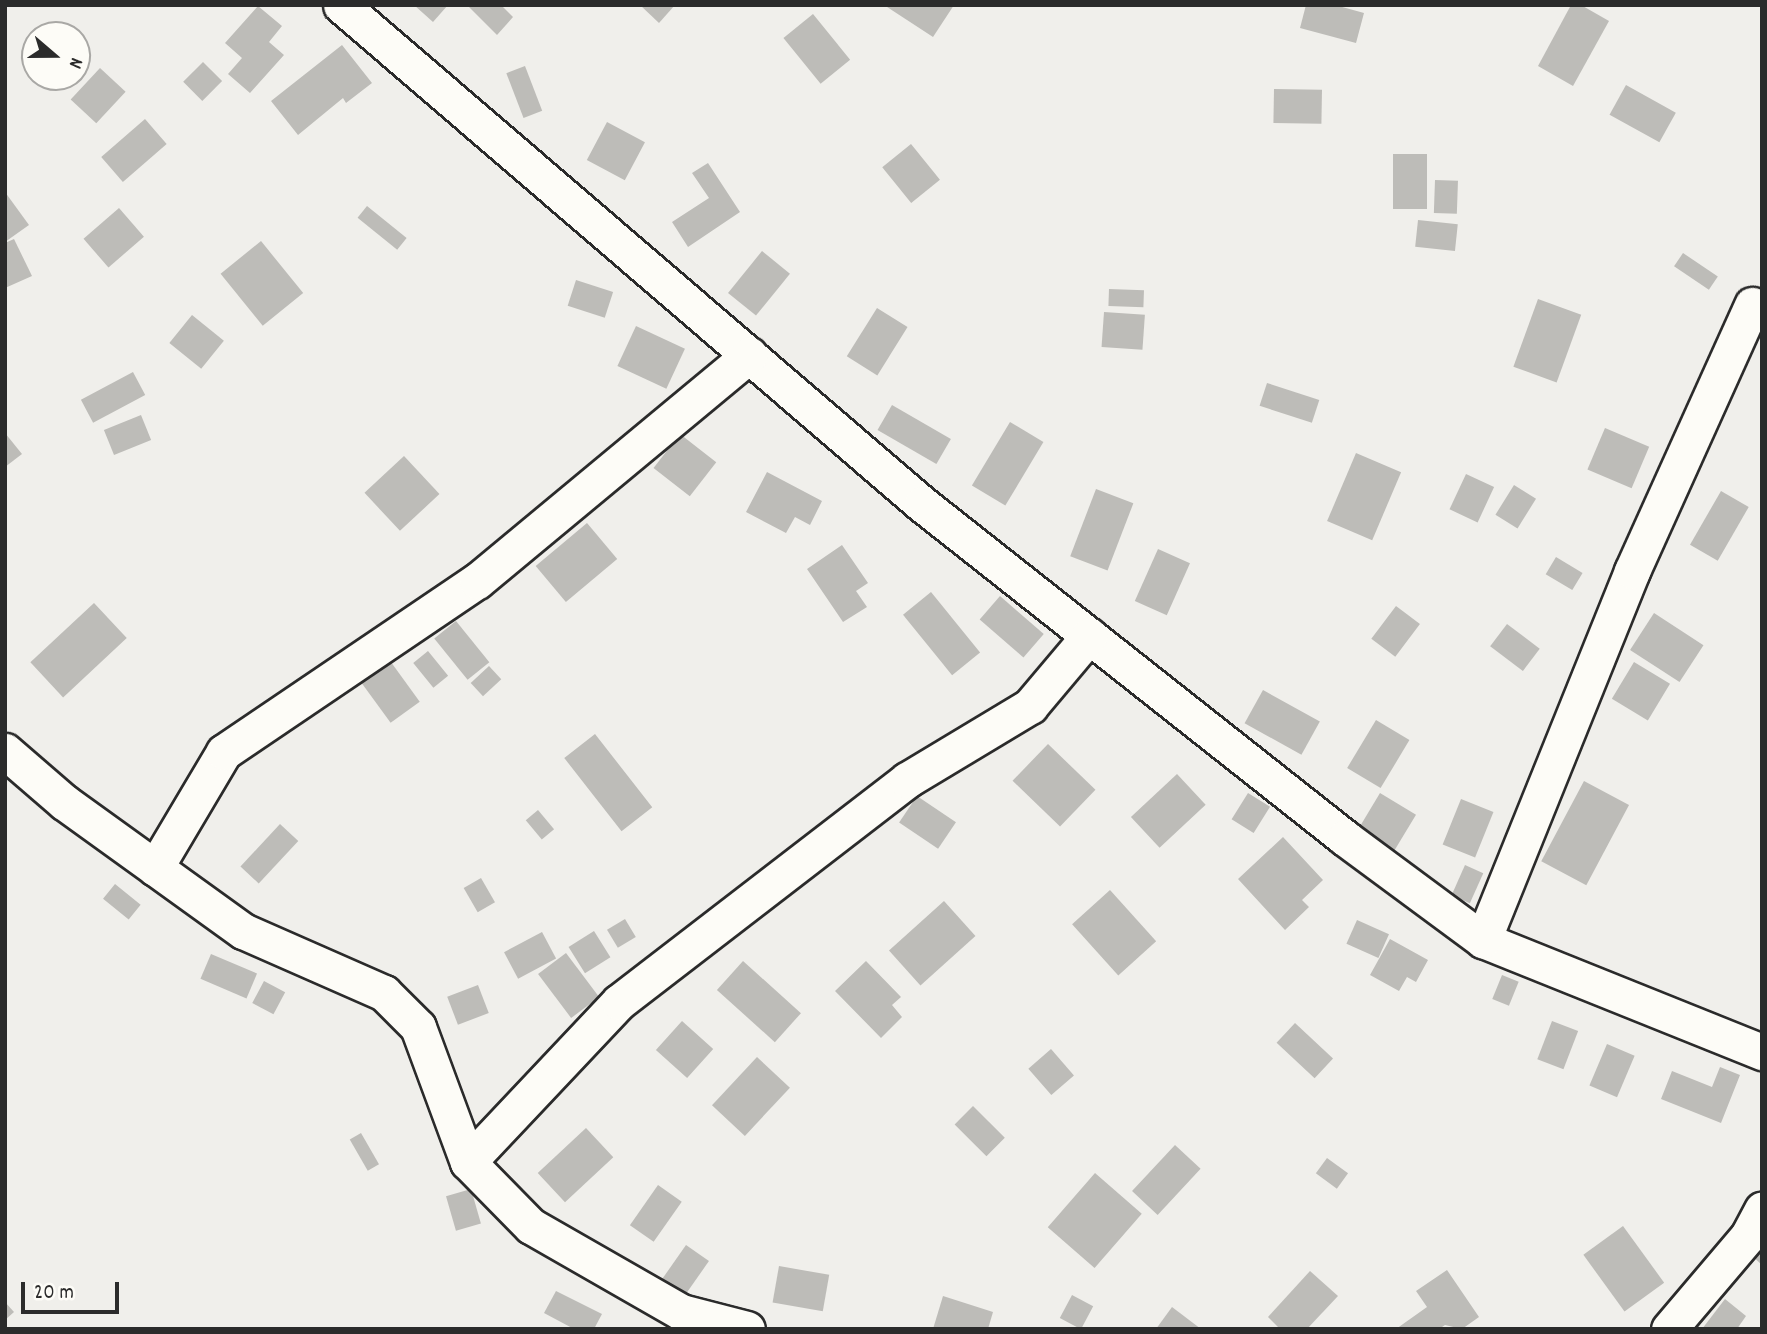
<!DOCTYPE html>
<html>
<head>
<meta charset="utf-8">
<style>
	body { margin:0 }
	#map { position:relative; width:1767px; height:1334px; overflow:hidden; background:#f0efeb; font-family:Dekko,sans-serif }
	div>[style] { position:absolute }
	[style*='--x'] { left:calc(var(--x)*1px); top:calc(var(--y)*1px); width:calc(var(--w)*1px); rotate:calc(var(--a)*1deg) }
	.building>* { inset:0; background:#bdbcb8; transform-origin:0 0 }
	.roads { filter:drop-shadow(2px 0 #2b2b2b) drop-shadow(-2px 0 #2b2b2b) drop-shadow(0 2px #2b2b2b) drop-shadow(0 -2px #2b2b2b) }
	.street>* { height:35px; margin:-17.5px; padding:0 17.5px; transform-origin:17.5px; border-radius:17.5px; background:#fdfcf7 }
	span { translate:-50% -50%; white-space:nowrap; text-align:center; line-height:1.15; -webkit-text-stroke:6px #fdfcf7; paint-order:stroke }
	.frame { position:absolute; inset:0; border:7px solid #2b2b2b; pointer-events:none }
	.north { position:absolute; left:21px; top:21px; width:70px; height:70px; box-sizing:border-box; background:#fdfcf7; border:2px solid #a9a8a5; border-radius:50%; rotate:110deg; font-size:19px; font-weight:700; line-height:28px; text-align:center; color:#2b2b2b }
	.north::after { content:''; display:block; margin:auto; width:24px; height:32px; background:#2b2b2b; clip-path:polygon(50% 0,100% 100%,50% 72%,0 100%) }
	.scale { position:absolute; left:21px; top:1282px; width:98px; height:32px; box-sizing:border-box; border:4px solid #2b2b2b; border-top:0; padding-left:9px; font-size:21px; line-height:24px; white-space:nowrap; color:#2b2b2b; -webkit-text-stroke:5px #fdfcf7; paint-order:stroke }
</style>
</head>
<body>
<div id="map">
	<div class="building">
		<div style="clip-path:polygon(414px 5px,448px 5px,433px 22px)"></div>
		<div style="clip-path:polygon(467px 5px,501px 5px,513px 17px,497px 35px)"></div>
		<div style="clip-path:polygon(640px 5px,675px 5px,659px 23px)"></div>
		<div style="clip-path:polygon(884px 5px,954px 5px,933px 37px)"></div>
		<div style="clip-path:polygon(1306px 5px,1335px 5px,1364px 13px,1356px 43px,1300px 28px)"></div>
		<div style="clip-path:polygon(1571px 5px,1581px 5px,1609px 21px,1573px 86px,1538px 66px)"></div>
		<div style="clip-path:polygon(258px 6px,282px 26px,269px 42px,284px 55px,250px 93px,228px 74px,242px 58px,225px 43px)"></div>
		<div style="left:813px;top:14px;width:59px;height:38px;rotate:51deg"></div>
		<div style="clip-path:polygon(342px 45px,372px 83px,346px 103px,343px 98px,298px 135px,271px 101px)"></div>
		<div style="left:203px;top:62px;width:27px;height:28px;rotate:45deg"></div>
		<div style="left:525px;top:66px;width:48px;height:20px;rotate:69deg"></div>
		<div style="left:100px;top:68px;width:35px;height:43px;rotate:43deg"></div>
		<div style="left:1626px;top:85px;width:57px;height:34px;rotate:29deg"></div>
		<div style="left:1274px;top:89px;width:48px;height:34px;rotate:1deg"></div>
		<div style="left:145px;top:119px;width:33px;height:58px;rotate:49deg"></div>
		<div style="left:607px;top:122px;width:43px;height:43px;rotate:28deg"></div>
		<div style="left:911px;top:144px;width:46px;height:37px;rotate:51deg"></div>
		<div style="left:1393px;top:154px;width:34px;height:55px"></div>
		<div style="clip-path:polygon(708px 163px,740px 212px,688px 247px,672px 222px,709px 198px,692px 173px)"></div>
		<div style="left:1435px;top:180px;width:23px;height:33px;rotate:2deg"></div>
		<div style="clip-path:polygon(5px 192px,29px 225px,5px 242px)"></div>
		<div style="left:367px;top:206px;width:51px;height:15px;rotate:39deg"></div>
		<div style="left:119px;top:208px;width:38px;height:47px;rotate:49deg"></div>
		<div style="left:1418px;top:220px;width:40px;height:27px;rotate:6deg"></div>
		<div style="clip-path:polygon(14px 239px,32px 276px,5px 288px,5px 243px)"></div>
		<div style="left:261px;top:241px;width:67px;height:52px;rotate:51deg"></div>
		<div style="left:762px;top:251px;width:36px;height:54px;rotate:39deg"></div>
		<div style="left:1683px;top:253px;width:42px;height:16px;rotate:34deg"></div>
		<div style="left:576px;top:280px;width:39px;height:27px;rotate:18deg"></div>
		<div style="left:1109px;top:289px;width:35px;height:17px;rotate:2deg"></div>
		<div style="left:1538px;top:299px;width:46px;height:72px;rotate:20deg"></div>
		<div style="left:877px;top:308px;width:36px;height:57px;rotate:32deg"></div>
		<div style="left:1104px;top:312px;width:41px;height:35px;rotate:4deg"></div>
		<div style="left:192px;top:315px;width:41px;height:36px;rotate:39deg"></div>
		<div style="left:636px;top:326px;width:54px;height:44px;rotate:25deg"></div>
		<div style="left:133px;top:372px;width:26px;height:59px;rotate:62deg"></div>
		<div style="left:1267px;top:383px;width:55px;height:24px;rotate:18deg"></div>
		<div style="left:892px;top:405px;width:68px;height:29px;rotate:30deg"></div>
		<div style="left:141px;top:415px;width:27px;height:40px;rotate:68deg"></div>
		<div style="left:1010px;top:422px;width:39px;height:74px;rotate:31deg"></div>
		<div style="left:1605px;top:428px;width:48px;height:45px;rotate:23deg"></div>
		<div style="clip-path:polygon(5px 433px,22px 454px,5px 467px)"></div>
		<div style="left:680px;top:434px;width:46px;height:43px;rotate:38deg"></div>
		<div style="left:1356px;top:453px;width:49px;height:74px;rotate:23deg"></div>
		<div style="left:404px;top:456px;width:52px;height:54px;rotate:47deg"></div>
		<div style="clip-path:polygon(767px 472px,822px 501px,810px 525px,795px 517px,786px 533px,746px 512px)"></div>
		<div style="left:1466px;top:474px;width:31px;height:39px;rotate:25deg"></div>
		<div style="left:1514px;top:485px;width:26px;height:35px;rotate:32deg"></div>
		<div style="left:1096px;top:489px;width:40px;height:72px;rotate:21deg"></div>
		<div style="left:1721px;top:491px;width:32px;height:62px;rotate:30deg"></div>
		<div style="left:587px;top:523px;width:47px;height:67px;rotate:50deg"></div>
		<div style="clip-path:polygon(842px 545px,868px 583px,856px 591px,867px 607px,843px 622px,807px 569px)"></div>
		<div style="left:1158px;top:549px;width:35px;height:57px;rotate:24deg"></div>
		<div style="left:1556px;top:557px;width:31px;height:20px;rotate:31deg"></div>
		<div style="left:931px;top:592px;width:78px;height:36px;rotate:51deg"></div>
		<div style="left:1000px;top:596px;width:58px;height:31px;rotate:41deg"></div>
		<div style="left:94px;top:603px;width:48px;height:87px;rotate:47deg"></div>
		<div style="left:1396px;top:606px;width:30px;height:41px;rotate:37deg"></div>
		<div style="left:1654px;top:613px;width:59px;height:44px;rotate:33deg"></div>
		<div style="left:456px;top:621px;width:53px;height:28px;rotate:51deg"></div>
		<div style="left:1507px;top:624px;width:41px;height:28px;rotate:37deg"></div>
		<div style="left:428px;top:651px;width:32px;height:19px;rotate:51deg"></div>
		<div style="left:388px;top:658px;width:54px;height:36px;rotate:54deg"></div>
		<div style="left:1634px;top:662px;width:42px;height:43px;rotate:31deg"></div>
		<div style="left:489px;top:666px;width:18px;height:25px;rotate:47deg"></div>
		<div style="left:1263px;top:690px;width:65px;height:38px;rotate:29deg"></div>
		<div style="left:1376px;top:720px;width:39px;height:56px;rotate:31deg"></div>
		<div style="left:595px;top:734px;width:93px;height:39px;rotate:52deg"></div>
		<div style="left:1048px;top:744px;width:66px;height:51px;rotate:44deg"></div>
		<div style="left:1177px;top:774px;width:42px;height:63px;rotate:47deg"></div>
		<div style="left:1584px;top:781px;width:51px;height:91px;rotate:28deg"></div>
		<div style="left:1248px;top:793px;width:26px;height:31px;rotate:32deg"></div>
		<div style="left:1380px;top:793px;width:42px;height:44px;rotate:31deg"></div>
		<div style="left:917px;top:796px;width:47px;height:32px;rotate:34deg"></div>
		<div style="left:1461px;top:799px;width:35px;height:49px;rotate:22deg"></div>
		<div style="left:538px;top:810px;width:25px;height:16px;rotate:50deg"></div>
		<div style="left:280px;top:824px;width:25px;height:58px;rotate:43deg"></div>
		<div style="clip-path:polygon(1283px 837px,1323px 880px,1302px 900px,1309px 907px,1285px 930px,1238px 879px)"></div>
		<div style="left:1465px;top:865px;width:20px;height:33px;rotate:24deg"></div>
		<div style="left:481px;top:878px;width:28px;height:20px;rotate:60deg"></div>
		<div style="left:115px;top:884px;width:33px;height:19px;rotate:39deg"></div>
		<div style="left:1110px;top:890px;width:69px;height:51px;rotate:48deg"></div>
		<div style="left:944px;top:901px;width:47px;height:74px;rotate:48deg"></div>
		<div style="left:625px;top:919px;width:21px;height:21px;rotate:59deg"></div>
		<div style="left:1357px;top:920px;width:35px;height:26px;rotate:24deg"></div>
		<div style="left:594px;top:931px;width:31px;height:30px;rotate:58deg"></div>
		<div style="left:542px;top:932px;width:30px;height:43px;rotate:62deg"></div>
		<div style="clip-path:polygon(1390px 939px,1428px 960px,1416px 982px,1407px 977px,1399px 991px,1370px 975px)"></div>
		<div style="left:566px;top:953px;width:55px;height:35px;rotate:53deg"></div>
		<div style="left:211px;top:954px;width:50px;height:27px;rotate:23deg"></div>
		<div style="left:743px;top:961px;width:78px;height:39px;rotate:42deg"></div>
		<div style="clip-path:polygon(866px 961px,901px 997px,892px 1005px,902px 1017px,881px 1038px,835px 991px)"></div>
		<div style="left:1502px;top:975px;width:18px;height:26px;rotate:22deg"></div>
		<div style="left:264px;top:981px;width:24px;height:25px;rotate:28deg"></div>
		<div style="left:478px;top:985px;width:30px;height:33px;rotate:69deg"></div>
		<div style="left:682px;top:1021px;width:42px;height:39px;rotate:42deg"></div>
		<div style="left:1552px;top:1021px;width:28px;height:41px;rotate:21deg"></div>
		<div style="left:1295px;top:1023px;width:52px;height:27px;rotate:43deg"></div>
		<div style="left:1607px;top:1044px;width:30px;height:45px;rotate:23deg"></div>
		<div style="left:1051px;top:1049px;width:35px;height:30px;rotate:49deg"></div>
		<div style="left:757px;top:1057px;width:45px;height:66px;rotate:43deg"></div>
		<div style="clip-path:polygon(1720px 1067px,1740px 1075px,1721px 1123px,1661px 1099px,1672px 1071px,1712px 1087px)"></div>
		<div style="left:973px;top:1106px;width:45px;height:26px;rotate:45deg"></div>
		<div style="left:586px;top:1128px;width:40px;height:66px;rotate:47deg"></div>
		<div style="left:361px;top:1133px;width:36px;height:13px;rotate:60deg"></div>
		<div style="left:1175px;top:1145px;width:35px;height:63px;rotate:43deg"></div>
		<div style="left:1327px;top:1158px;width:26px;height:19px;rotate:36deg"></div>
		<div style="left:1095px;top:1173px;width:62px;height:72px;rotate:41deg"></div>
		<div style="left:658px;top:1185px;width:29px;height:49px;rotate:35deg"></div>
		<div style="left:471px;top:1189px;width:36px;height:26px;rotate:74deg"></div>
		<div style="left:1623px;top:1226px;width:70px;height:49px;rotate:54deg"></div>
		<div style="clip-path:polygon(1762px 1241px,1762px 1265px,1750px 1254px)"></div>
		<div style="left:686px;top:1245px;width:28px;height:51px;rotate:35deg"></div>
		<div style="left:779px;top:1266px;width:51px;height:37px;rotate:10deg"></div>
		<div style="clip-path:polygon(1447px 1270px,1479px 1317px,1462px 1329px,1445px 1325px,1439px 1329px,1396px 1329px,1427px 1307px,1416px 1291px)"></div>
		<div style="clip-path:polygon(1310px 1271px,1338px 1296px,1307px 1329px,1280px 1329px,1268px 1317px)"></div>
		<div style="clip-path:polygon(556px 1291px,602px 1314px,594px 1329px,574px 1329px,544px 1313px)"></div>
		<div style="left:1072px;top:1295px;width:24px;height:26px;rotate:28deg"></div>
		<div style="clip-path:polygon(943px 1296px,993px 1312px,988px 1329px,933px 1329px)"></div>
		<div style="clip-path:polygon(1725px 1299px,1746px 1316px,1737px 1329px,1702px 1329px)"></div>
		<div style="clip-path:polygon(5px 1302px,14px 1312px,5px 1320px)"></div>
		<div style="clip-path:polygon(1172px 1307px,1201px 1329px,1156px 1329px)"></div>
	</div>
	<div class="roads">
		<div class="street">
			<div style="--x:341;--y:5;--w:766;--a:40.66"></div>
			<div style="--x:922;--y:504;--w:539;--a:38.29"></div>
			<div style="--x:1345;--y:838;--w:172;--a:36.5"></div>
			<div style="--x:1483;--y:940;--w:301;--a:21.9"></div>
			<div style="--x:5;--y:751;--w:78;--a:40.8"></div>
			<div style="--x:64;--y:802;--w:221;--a:35.8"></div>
			<div style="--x:243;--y:931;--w:154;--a:23.7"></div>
			<div style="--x:384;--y:993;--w:48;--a:45"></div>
			<div style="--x:418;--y:1027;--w:144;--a:69.7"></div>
			<div style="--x:468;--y:1162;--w:90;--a:45.5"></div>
			<div style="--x:531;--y:1226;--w:173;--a:29.8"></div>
			<div style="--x:681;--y:1312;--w:68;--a:14.4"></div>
			<div style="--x:155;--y:868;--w:135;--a:-59.3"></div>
			<div style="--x:224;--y:752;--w:305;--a:-34.1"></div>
			<div style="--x:477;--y:581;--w:354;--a:-39.7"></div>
			<div style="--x:1483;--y:940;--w:398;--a:-68"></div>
			<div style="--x:1632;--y:571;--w:292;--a:-65.7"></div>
			<div style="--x:468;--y:1162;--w:220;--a:-46.7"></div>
			<div style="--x:619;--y:1002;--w:364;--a:-37.6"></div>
			<div style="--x:907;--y:780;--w:144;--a:-31"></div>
			<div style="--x:1030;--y:706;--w:92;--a:-49.9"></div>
			<div style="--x:1669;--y:1329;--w:122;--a:-49.7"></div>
			<div style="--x:1748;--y:1236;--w:30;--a:-62"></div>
		</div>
	</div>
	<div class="frame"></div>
	<div class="north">N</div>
	<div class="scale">20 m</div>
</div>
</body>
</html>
